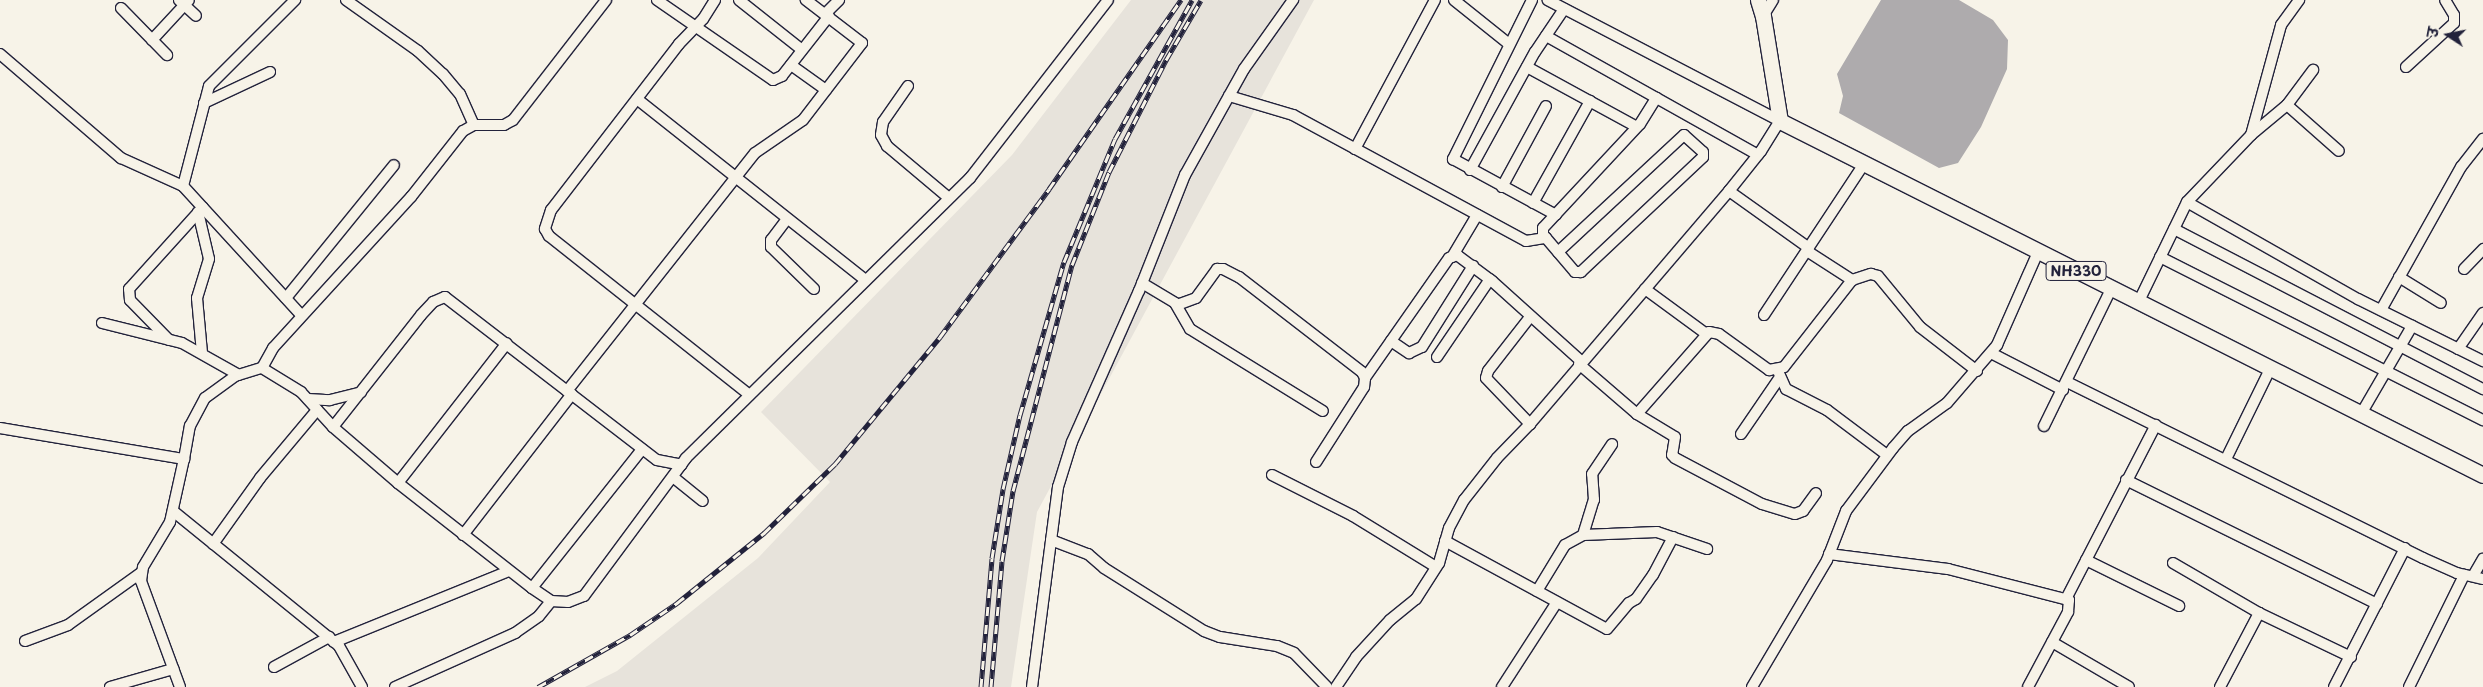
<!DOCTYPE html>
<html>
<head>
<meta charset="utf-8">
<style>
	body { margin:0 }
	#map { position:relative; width:2483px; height:687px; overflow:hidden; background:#f7f3e8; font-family:"Playpen Sans","Playpen Sans Deva",sans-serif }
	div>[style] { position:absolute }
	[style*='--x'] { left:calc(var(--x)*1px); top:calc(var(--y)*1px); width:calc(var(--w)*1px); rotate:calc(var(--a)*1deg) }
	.built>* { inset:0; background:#e7e3db }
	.water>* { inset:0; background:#aeabad }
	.roads { filter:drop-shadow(1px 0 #22223b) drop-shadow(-1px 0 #22223b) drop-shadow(0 1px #22223b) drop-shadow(0 -1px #22223b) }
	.minor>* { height:10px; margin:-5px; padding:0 5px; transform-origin:5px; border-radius:5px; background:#f7f3e8 }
	.highway>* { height:15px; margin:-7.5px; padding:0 7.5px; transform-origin:7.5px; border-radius:7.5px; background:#f7f3e8 }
	.rail>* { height:5px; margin-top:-2.5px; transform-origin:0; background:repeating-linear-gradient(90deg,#f7f3e8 0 9px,#22223b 0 18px); box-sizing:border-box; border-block:1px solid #22223b }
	span { translate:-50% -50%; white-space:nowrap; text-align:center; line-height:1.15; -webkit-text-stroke:4.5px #f7f3e8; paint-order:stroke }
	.shield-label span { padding:1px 4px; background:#f7f3e8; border:1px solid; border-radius:4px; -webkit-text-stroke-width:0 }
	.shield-label { font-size:14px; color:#22223b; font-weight:700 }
	.north { position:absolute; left:2423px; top:10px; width:50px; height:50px; -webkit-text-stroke:4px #f7f3e8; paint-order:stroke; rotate:281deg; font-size:14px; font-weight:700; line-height:20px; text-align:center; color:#22223b }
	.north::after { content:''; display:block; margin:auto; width:18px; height:22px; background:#22223b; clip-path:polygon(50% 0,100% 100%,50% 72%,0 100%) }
</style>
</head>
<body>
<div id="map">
	<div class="built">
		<div style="clip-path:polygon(1131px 0,1314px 0,1037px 512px,1011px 687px,585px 687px,617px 671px,758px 558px,830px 482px,761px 412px,1012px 155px)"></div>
	</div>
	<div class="water">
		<div style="clip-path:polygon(1881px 0,1959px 0,1993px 20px,2008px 40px,2007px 69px,1981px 127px,1958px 163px,1939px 168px,1839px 113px,1843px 96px,1837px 74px)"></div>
	</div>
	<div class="roads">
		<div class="minor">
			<div style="--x:179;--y:0;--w:23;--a:43"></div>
			<div style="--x:346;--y:0;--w:88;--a:35.3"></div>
			<div style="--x:418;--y:51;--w:34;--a:43"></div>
			<div style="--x:443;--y:74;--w:26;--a:50"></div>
			<div style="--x:460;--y:94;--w:34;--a:66"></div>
			<div style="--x:657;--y:0;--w:141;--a:34.6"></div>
			<div style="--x:773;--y:80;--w:10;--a:-24"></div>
			<div style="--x:782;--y:76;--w:76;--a:-51.9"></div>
			<div style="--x:715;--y:0;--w:22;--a:122"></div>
			<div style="--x:703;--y:19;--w:35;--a:134"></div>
			<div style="--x:679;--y:44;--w:210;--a:127.6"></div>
			<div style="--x:551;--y:210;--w:20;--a:108"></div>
			<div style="--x:545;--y:229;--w:8;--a:60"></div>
			<div style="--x:549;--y:236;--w:254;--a:38.4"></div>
			<div style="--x:739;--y:0;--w:80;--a:38.4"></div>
			<div style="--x:1454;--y:0;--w:70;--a:38.7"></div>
			<div style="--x:1532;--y:0;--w:178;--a:116.4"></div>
			<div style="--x:1453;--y:159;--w:117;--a:28.5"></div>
			<div style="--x:121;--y:8;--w:66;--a:45.6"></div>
			<div style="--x:825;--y:14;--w:20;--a:-45"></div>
			<div style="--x:1763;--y:16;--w:19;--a:-58"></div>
			<div style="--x:1546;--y:36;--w:243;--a:29.3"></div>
			<div style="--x:152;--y:40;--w:54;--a:-47.2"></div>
			<div style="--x:0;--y:54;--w:160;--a:40.7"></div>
			<div style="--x:121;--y:158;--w:68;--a:24.3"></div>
			<div style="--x:183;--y:186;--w:175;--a:47.5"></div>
			<div style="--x:791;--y:65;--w:43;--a:35.5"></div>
			<div style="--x:1527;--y:67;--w:125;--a:28.6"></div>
			<div style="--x:2406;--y:67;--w:65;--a:-42.5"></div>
			<div style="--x:2454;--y:23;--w:8;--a:-90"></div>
			<div style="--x:2454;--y:15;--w:17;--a:-121"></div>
			<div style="--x:908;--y:86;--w:44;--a:124.8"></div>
			<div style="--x:883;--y:122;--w:13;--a:99"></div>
			<div style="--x:881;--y:135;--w:13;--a:61"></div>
			<div style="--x:887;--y:146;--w:81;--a:40"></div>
			<div style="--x:1229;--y:96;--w:67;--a:16.5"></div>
			<div style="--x:1293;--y:115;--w:265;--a:28.4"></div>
			<div style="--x:1526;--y:241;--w:20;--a:-9"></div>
			<div style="--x:637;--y:99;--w:291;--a:38.4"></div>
			<div style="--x:204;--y:103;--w:73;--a:-25.2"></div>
			<div style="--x:2287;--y:105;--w:69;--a:41.5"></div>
			<div style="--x:2251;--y:135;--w:47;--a:-39.8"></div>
			<div style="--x:2287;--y:105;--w:44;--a:-53.4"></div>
			<div style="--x:1355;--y:149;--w:169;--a:-61.8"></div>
			<div style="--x:1470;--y:170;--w:135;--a:-61.2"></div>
			<div style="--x:1535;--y:52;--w:52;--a:-56"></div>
			<div style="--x:183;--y:186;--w:103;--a:-75.4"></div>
			<div style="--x:209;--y:86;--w:122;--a:-45"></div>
			<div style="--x:1502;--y:187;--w:92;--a:-61.5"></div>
			<div style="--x:1729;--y:191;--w:98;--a:35.5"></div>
			<div style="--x:2187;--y:202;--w:197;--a:29.6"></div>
			<div style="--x:2358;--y:299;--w:140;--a:26.4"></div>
			<div style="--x:1533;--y:203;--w:117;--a:-60.8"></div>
			<div style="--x:198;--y:212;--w:48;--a:76.8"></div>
			<div style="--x:209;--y:259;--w:41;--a:107.1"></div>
			<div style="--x:197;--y:298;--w:55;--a:84.8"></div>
			<div style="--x:787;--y:219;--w:26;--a:127"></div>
			<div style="--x:771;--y:240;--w:7;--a:90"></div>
			<div style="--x:771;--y:247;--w:60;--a:44.3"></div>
			<div style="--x:2174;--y:229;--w:348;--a:27.4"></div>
			<div style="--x:1807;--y:251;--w:54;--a:32.8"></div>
			<div style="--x:1852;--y:280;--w:20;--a:-18"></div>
			<div style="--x:1871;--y:274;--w:7;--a:16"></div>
			<div style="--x:1878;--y:276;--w:66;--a:50.5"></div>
			<div style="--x:1920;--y:327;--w:72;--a:37.7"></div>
			<div style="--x:1558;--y:252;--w:172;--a:-42.9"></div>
			<div style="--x:1684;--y:135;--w:25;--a:42"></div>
			<div style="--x:1703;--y:152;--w:5;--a:90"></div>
			<div style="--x:1703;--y:157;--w:168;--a:136.7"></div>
			<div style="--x:1581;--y:272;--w:6;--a:180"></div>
			<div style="--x:1575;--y:272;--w:45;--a:-130.5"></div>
			<div style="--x:1546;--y:238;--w:4;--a:-135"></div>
			<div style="--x:1543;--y:235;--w:7;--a:-90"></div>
			<div style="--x:1543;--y:228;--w:142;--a:-47"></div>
			<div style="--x:1640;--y:124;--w:31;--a:-58"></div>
			<div style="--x:1452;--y:257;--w:49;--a:-59.2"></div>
			<div style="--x:2160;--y:257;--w:362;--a:26.8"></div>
			<div style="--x:2464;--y:269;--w:28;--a:-46"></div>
			<div style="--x:2399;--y:277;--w:49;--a:31.8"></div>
			<div style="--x:1142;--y:283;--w:39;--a:31"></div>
			<div style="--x:1175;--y:303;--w:30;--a:60"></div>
			<div style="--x:1190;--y:329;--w:156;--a:31.7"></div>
			<div style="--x:1645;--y:289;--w:74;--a:36.3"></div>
			<div style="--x:286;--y:298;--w:171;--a:-50.9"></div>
			<div style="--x:2138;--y:303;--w:112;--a:-64.1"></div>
			<div style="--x:2187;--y:202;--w:93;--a:-46.3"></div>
			<div style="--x:2251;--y:135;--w:114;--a:-74.7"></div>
			<div style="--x:2281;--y:25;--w:31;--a:-54"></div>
			<div style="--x:1177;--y:305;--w:20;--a:-20"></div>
			<div style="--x:1196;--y:298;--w:36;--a:-54"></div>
			<div style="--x:1217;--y:269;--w:6;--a:0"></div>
			<div style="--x:1223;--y:269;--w:18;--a:27"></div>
			<div style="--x:1239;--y:277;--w:155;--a:37.7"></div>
			<div style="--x:1362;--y:372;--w:7;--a:63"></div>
			<div style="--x:1365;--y:378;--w:9;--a:96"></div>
			<div style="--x:1364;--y:387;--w:89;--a:122.6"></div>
			<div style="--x:2381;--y:310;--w:164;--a:-60.8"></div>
			<div style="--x:2461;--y:167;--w:36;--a:-52"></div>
			<div style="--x:1764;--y:315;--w:181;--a:-56.5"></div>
			<div style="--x:1530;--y:317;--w:68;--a:127.9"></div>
			<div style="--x:1488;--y:371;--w:7;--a:106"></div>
			<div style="--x:1486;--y:378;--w:64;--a:46.3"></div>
			<div style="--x:102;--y:323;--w:82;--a:14"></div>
			<div style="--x:182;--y:343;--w:65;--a:29.3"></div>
			<div style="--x:169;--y:340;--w:56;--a:-134.3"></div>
			<div style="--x:130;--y:300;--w:11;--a:-95"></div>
			<div style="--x:129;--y:289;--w:110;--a:-47.9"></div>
			<div style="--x:1391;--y:341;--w:22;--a:34"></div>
			<div style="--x:1409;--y:353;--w:14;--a:-25"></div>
			<div style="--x:1422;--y:347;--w:96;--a:-57.8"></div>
			<div style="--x:2458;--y:349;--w:44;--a:-55.2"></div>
			<div style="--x:1991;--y:353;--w:81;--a:27.2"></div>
			<div style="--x:1437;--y:357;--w:94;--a:-55.8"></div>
			<div style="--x:1579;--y:364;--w:77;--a:40.8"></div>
			<div style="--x:1637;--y:414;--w:44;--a:31.2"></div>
			<div style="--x:1675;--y:437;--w:18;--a:99"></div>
			<div style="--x:1672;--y:455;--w:4;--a:45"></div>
			<div style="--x:1675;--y:458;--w:98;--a:27.9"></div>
			<div style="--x:1762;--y:504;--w:34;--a:17"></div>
			<div style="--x:1795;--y:514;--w:9;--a:-21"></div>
			<div style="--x:1803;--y:511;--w:22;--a:-54"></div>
			<div style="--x:262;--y:368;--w:23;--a:-61"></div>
			<div style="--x:273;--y:348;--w:205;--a:-47.6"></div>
			<div style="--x:411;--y:197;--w:84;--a:-51.8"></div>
			<div style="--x:463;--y:131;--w:13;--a:-29"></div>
			<div style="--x:474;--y:125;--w:30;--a:0"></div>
			<div style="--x:504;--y:125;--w:10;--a:-29"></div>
			<div style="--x:513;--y:120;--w:152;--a:-52.2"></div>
			<div style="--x:1778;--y:371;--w:20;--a:66"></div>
			<div style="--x:1786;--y:389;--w:46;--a:27.1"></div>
			<div style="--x:1827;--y:410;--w:75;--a:36.9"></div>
			<div style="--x:1365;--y:378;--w:146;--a:-55"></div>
			<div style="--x:1449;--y:258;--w:9;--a:-21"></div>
			<div style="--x:1457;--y:255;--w:44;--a:36.6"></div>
			<div style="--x:1492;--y:281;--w:120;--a:42"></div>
			<div style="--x:2067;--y:382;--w:397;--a:26.3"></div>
			<div style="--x:2423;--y:558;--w:37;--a:24"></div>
			<div style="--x:2457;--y:573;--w:27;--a:13"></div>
			<div style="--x:567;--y:391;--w:303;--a:-51.7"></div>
			<div style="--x:755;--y:153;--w:58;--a:-34.5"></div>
			<div style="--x:803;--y:120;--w:97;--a:-52.5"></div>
			<div style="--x:862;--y:43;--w:71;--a:-142.5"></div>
			<div style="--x:308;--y:399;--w:22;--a:3"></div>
			<div style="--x:330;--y:400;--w:32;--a:-14"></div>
			<div style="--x:1637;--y:414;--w:109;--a:-48.7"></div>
			<div style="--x:1709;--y:332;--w:10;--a:11"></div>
			<div style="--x:1719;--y:334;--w:62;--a:35.8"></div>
			<div style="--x:1769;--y:370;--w:15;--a:-11"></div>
			<div style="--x:1784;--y:367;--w:110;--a:-52"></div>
			<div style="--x:2361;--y:414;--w:102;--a:-59.9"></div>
			<div style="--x:2044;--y:426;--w:153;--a:-63.9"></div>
			<div style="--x:333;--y:427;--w:142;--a:-51.8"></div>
			<div style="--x:421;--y:315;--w:18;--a:-47"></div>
			<div style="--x:433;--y:302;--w:13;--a:-23"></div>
			<div style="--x:445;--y:297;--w:267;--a:37.6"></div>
			<div style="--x:657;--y:460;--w:25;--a:11"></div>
			<div style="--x:0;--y:428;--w:187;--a:9.6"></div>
			<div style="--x:184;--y:459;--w:34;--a:-80"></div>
			<div style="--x:190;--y:426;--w:32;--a:-62"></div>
			<div style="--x:205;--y:398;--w:37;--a:-36"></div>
			<div style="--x:235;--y:376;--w:28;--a:-17"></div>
			<div style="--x:262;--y:368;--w:46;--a:31.6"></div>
			<div style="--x:301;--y:392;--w:47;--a:47.6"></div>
			<div style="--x:333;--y:427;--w:86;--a:40.7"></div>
			<div style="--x:398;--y:483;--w:170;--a:38.1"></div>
			<div style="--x:532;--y:588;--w:23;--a:34"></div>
			<div style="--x:551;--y:601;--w:17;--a:3"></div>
			<div style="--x:568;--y:602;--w:17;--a:-21"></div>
			<div style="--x:584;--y:596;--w:172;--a:-53.5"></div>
			<div style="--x:686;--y:458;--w:399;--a:-44.6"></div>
			<div style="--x:970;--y:178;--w:225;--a:-52.2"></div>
			<div style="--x:1741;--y:434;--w:69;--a:-55.6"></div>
			<div style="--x:2226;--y:459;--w:100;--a:-63.9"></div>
			<div style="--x:1272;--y:475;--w:91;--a:26.8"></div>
			<div style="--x:1353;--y:516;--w:97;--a:31.6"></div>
			<div style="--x:673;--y:477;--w:38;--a:39"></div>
			<div style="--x:2126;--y:480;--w:280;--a:26.3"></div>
			<div style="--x:398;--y:483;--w:177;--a:-52.1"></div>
			<div style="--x:173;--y:511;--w:214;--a:39.1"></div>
			<div style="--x:339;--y:646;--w:47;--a:60.7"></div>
			<div style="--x:463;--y:535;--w:178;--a:-52.3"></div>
			<div style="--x:1583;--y:535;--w:37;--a:-73"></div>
			<div style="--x:1594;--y:500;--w:26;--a:-94"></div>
			<div style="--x:1592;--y:474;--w:36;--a:-56"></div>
			<div style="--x:1051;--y:540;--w:40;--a:21"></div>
			<div style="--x:1088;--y:554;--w:21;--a:41"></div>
			<div style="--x:1104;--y:568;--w:118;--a:32.2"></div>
			<div style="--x:1204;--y:631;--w:17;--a:21"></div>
			<div style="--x:1220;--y:637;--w:58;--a:9"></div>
			<div style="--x:1277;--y:646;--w:18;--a:22"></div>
			<div style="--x:1294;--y:653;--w:47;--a:45.9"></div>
			<div style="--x:1445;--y:541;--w:184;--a:28.5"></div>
			<div style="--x:1607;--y:629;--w:34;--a:-50"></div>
			<div style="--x:1629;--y:603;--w:8;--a:-30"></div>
			<div style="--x:1636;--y:599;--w:29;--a:-55"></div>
			<div style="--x:1653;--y:575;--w:43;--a:-62.2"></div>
			<div style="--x:213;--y:544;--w:81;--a:-54.5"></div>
			<div style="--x:260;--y:478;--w:89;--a:-50"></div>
			<div style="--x:1829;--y:554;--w:120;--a:7.2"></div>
			<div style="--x:1948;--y:569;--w:125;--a:14.4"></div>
			<div style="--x:2069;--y:600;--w:12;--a:95"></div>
			<div style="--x:2068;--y:612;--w:85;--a:118.1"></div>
			<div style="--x:2086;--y:560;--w:104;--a:26.3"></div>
			<div style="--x:2173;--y:563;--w:99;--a:30.2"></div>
			<div style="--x:2259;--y:613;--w:102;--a:25.6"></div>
			<div style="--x:2473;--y:576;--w:20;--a:-60"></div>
			<div style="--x:532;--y:588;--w:177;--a:-51.6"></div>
			<div style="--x:1537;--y:591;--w:54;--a:-58.7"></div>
			<div style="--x:1565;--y:545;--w:21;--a:-29"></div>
			<div style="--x:1583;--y:535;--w:74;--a:-2.3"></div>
			<div style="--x:1657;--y:532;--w:53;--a:18.8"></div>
			<div style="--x:2066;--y:599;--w:196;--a:-62.7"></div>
			<div style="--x:25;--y:641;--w:46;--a:-20.4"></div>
			<div style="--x:68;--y:625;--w:91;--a:-35.6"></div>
			<div style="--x:334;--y:642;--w:189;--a:-22.1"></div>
			<div style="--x:2052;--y:642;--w:89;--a:30.3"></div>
			<div style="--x:274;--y:667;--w:63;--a:-28.6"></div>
			<div style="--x:110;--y:687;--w:66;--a:-15.9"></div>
			<div style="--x:180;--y:687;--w:113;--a:-110.2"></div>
			<div style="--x:141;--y:581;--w:14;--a:-82"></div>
			<div style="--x:143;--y:567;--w:52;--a:-59"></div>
			<div style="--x:170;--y:522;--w:65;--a:-77.5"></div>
			<div style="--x:395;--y:687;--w:132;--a:-24.2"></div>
			<div style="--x:515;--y:633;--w:29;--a:-35"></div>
			<div style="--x:539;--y:616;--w:19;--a:-51"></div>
			<div style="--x:1032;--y:687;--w:202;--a:-82.6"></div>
			<div style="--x:1058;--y:487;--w:47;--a:-72.7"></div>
			<div style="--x:1072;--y:442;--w:165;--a:-66.1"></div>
			<div style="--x:1139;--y:291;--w:125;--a:-68.4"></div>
			<div style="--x:1185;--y:175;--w:121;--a:-60.9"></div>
			<div style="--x:1244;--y:69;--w:85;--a:-54.6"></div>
			<div style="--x:1336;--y:687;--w:36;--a:-56"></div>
			<div style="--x:1356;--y:657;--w:50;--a:-47.4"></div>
			<div style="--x:1390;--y:620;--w:33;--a:-39"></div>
			<div style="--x:1416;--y:599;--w:43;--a:-57.4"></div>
			<div style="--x:1439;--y:563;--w:36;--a:-74"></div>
			<div style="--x:1449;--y:528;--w:32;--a:-62"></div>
			<div style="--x:1464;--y:500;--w:53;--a:-51.8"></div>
			<div style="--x:1497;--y:458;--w:47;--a:-45.9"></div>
			<div style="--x:1530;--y:424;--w:306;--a:-49.5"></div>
			<div style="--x:1729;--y:191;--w:51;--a:-51.3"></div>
			<div style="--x:1761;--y:151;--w:36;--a:-58"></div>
			<div style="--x:1780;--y:121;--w:262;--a:-152.5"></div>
			<div style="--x:1502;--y:687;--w:101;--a:-57.1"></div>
			<div style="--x:1752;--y:687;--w:147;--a:-59.4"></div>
			<div style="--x:1827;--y:560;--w:53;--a:-68.8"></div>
			<div style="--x:1846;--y:511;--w:79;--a:-53.3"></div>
			<div style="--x:1893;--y:448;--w:23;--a:-49"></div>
			<div style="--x:1908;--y:431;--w:48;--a:-35.7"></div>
			<div style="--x:1947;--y:403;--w:77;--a:-49.2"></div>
			<div style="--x:1997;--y:345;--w:102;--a:-66.2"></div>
			<div style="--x:2220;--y:687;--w:84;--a:-62.2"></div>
			<div style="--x:2334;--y:687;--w:156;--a:-62.9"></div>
			<div style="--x:2409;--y:687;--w:125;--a:-63.8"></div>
		</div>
		<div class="highway">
			<div style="--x:1758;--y:0;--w:17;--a:73"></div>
			<div style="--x:1763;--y:16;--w:106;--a:80.8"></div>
			<div style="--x:1780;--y:121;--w:787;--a:26.73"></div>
		</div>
	</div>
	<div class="rail">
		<div style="--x:538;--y:687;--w:106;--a:-29.5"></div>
		<div style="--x:630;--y:635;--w:57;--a:-34.2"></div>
		<div style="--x:677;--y:603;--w:112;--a:-38.8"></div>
		<div style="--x:764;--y:533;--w:99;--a:-44.2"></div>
		<div style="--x:835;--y:464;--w:165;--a:-50.4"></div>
		<div style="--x:940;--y:337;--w:184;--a:-53.6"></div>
		<div style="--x:1049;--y:189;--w:231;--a:-55.1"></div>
		<div style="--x:981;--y:687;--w:129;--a:-85.1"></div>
		<div style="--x:992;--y:558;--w:70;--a:-80.9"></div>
		<div style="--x:1003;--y:489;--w:76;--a:-77.1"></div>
		<div style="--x:1020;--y:415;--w:159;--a:-74"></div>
		<div style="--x:1064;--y:262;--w:133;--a:-67.5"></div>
		<div style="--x:1115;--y:139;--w:159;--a:-61"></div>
		<div style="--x:991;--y:687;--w:126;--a:-85"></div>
		<div style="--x:1002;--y:561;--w:71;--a:-81.1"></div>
		<div style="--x:1013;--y:491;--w:234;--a:-75.4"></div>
		<div style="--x:1072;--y:265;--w:100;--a:-68.3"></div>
		<div style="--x:1109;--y:172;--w:126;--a:-63"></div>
		<div style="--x:1166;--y:60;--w:69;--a:-59.7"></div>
	</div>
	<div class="shield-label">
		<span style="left:2076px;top:271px">NH330</span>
	</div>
	<div class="north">उ</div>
</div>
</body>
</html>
